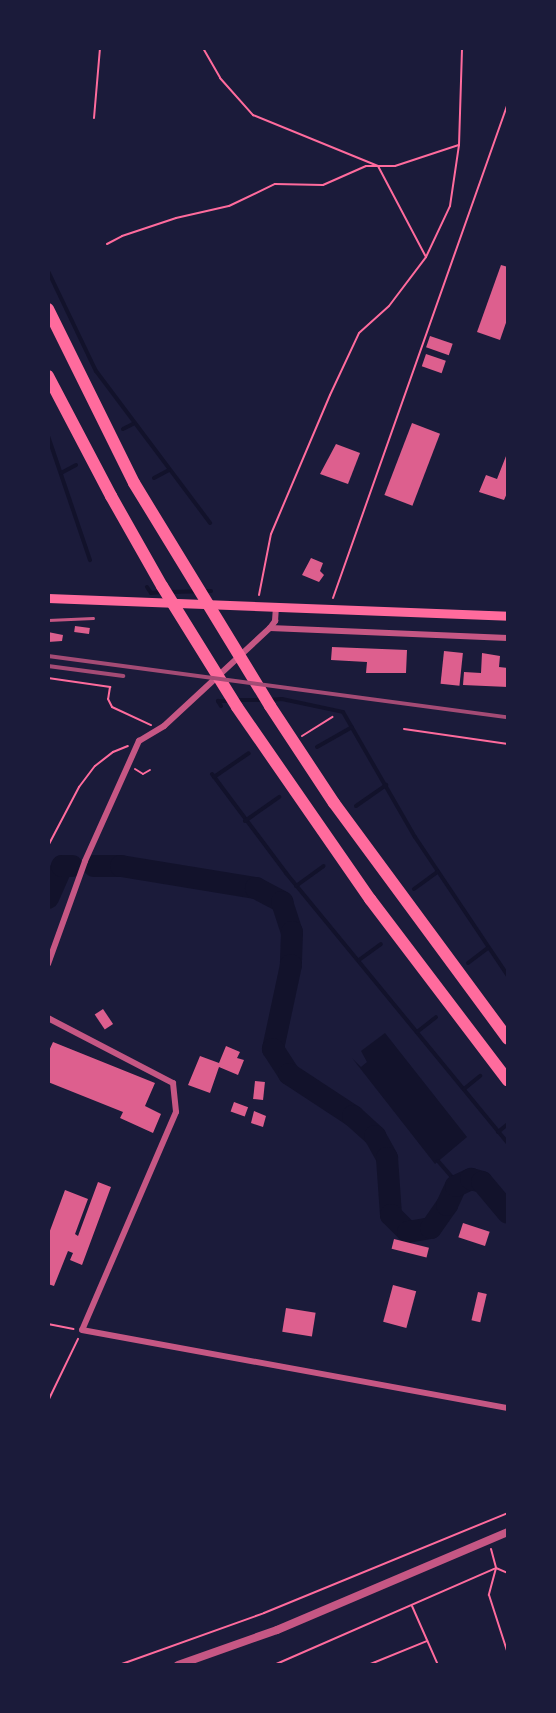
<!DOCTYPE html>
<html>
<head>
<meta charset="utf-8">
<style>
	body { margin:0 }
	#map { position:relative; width:556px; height:1713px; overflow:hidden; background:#1b1b3a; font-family:Overpass,sans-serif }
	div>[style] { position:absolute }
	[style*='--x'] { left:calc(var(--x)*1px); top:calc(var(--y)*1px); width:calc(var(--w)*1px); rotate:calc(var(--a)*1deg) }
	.water>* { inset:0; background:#12122b }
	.stream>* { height:4px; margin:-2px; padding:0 2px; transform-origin:2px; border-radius:2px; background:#12122b }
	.river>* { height:22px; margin:-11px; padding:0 11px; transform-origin:11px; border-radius:11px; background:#12122b }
	.building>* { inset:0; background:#dd5f8e; transform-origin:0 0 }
	.path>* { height:2px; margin:-1px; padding:0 1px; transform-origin:1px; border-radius:1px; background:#ff6b9d }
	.service>* { height:3px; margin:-1.5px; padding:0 1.5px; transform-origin:1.5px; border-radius:1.5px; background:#c65784 }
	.minor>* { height:6px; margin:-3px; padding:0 3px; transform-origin:3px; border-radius:3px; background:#c65784 }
	.tertiary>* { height:8px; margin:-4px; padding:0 4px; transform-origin:4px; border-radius:4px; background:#c65784 }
	.secondary>* { height:9px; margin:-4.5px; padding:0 4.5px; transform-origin:4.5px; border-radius:4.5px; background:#ff6b9d }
	.motorway>* { height:12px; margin:-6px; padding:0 6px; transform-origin:6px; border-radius:6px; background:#ff6b9d }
	.rail>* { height:4px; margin:-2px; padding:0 2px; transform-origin:2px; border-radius:2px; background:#a44b75 }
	span { translate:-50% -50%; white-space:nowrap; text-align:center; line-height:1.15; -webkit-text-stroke:4.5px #1b1b3a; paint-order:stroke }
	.frame { position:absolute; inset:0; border:50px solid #1b1b3a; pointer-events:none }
</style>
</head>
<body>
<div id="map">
	<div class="water">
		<div style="clip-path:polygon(385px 1033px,467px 1137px,435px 1164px,352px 1058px,361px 1067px,367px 1062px,361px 1051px)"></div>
	</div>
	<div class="stream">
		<div style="--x:48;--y:271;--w:111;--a:64.4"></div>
		<div style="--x:96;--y:371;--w:190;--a:53.1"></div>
		<div style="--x:123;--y:429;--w:11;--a:-27"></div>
		<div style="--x:48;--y:436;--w:131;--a:71.3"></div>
		<div style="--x:61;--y:473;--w:17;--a:-28"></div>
		<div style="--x:154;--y:478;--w:17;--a:-28"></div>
		<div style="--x:147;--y:587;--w:7;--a:56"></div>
		<div style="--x:151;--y:593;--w:11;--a:-5"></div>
		<div style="--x:170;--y:592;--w:41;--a:-1.4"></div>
		<div style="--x:236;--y:700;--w:26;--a:0"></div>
		<div style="--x:269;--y:700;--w:13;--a:-4"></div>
		<div style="--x:282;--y:699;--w:62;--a:12"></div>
		<div style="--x:343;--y:712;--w:144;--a:60.1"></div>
		<div style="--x:415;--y:837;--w:167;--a:56.2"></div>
		<div style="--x:221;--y:706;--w:6;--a:-121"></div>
		<div style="--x:218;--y:701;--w:11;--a:0"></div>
		<div style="--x:317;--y:747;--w:40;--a:-29.7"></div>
		<div style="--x:212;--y:774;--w:124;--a:53.2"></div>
		<div style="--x:286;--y:873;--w:350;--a:50.6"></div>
		<div style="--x:214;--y:777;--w:42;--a:-34.4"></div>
		<div style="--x:356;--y:806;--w:37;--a:-35"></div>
		<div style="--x:245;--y:821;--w:42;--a:-35.2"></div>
		<div style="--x:296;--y:886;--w:34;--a:-36"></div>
		<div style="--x:414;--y:889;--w:29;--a:-36"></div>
		<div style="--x:359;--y:960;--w:27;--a:-36"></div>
		<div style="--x:468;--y:963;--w:25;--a:-37"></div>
		<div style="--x:417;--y:1032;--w:24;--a:-38"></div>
		<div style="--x:464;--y:1089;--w:21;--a:-39"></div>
		<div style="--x:498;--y:1132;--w:13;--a:-39"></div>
		<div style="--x:438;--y:1161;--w:30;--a:49"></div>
	</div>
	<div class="river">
		<div style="--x:94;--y:866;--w:27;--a:0"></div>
		<div style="--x:121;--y:866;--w:137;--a:9.3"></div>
		<div style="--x:256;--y:888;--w:30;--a:28"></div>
		<div style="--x:282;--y:902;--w:32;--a:72"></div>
		<div style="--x:292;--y:932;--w:33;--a:92"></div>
		<div style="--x:291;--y:965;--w:86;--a:102.1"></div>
		<div style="--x:273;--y:1049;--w:30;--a:57"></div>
		<div style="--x:289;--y:1074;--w:77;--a:33.3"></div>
		<div style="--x:353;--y:1116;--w:30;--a:42"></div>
		<div style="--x:375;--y:1136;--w:25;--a:61"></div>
		<div style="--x:387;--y:1158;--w:57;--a:86"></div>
		<div style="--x:391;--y:1215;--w:24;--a:45"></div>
		<div style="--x:408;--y:1232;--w:23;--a:-10"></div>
		<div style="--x:431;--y:1228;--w:28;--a:-55"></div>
		<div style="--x:447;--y:1205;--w:21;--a:-65"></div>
		<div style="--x:456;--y:1186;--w:17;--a:-25"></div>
		<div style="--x:471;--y:1179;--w:11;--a:15"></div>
		<div style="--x:482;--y:1182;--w:40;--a:50"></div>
		<div style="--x:48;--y:898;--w:35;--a:-66"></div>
		<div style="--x:62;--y:866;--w:10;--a:0"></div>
	</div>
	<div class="building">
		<div style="clip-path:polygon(501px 265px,508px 267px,508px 317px,500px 340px,477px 332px)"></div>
		<div style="left:430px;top:336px;width:24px;height:12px;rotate:19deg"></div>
		<div style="left:426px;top:354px;width:21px;height:13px;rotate:19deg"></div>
		<div style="left:412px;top:423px;width:30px;height:77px;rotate:21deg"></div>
		<div style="clip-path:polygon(336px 444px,360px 453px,348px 484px,320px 474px)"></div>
		<div style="clip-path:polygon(508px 451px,508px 491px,504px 500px,479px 492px,486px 475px,497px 479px)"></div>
		<div style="clip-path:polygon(311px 558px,323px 563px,320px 571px,324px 575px,319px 582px,302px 575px)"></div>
		<div style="left:75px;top:626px;width:15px;height:6px;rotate:8deg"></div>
		<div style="clip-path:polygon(48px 632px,63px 635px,62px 641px,48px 642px)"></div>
		<div style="clip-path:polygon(332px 647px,407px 650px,406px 673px,366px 673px,367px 662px,331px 660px)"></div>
		<div style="left:444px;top:651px;width:19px;height:33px;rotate:6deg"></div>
		<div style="clip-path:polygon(482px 653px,500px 656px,499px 667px,508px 668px,508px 687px,463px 685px,464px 672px,481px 673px)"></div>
		<div style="left:103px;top:1009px;width:18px;height:10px;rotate:56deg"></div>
		<div style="clip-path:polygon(53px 1042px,155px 1083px,145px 1106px,161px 1114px,153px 1133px,120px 1118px,123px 1112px,48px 1082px,48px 1053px)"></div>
		<div style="clip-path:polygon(226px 1046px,240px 1052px,237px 1058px,244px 1060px,238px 1075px,219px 1067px,210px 1093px,188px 1085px,200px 1056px,219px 1063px)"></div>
		<div style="left:255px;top:1081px;width:10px;height:18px;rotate:6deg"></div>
		<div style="left:234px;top:1102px;width:15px;height:10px;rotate:20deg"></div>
		<div style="clip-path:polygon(254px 1111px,266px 1116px,263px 1127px,251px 1123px)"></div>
		<div style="clip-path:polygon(98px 1182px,111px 1187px,82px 1265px,70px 1260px,73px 1253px,68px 1251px,54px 1286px,48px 1284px,48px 1236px,65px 1190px,88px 1199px,75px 1234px,78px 1236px)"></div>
		<div style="left:463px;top:1223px;width:28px;height:15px;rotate:18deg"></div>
		<div style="left:394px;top:1239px;width:36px;height:10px;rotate:14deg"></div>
		<div style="left:393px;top:1285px;width:24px;height:38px;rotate:15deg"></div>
		<div style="left:478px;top:1292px;width:9px;height:29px;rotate:13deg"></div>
		<div style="left:286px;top:1308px;width:30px;height:24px;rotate:9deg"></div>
	</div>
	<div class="path">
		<div style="--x:203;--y:48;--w:34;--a:60"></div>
		<div style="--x:220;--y:78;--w:50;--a:48.3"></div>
		<div style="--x:253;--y:115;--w:135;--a:22.2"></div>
		<div style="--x:378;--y:166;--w:103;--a:62.2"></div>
		<div style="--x:94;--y:118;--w:70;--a:-85.1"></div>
		<div style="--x:107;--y:244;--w:17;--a:-28"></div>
		<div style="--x:122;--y:236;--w:57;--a:-18.4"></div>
		<div style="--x:176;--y:218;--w:54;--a:-12.8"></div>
		<div style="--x:229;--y:206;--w:51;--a:-25.6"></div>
		<div style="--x:275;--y:184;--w:48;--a:1.2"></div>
		<div style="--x:323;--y:185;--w:47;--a:-23.8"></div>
		<div style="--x:366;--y:166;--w:29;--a:0"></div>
		<div style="--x:395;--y:166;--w:67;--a:-18.2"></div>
		<div style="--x:259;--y:595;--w:62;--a:-78.9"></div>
		<div style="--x:271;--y:534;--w:151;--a:-67"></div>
		<div style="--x:330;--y:395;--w:68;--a:-64.9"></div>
		<div style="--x:359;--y:333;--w:40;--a:-42"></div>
		<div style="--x:389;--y:306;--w:61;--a:-52.9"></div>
		<div style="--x:426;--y:257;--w:56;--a:-64.8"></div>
		<div style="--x:450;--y:206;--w:62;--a:-81.6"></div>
		<div style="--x:459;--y:145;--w:97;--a:-88.2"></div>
		<div style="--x:333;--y:598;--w:525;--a:-70.53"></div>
		<div style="--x:48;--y:678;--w:63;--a:8.3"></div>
		<div style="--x:110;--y:687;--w:12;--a:99"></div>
		<div style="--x:108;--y:699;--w:9;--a:63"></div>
		<div style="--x:112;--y:707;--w:43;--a:24.8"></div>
		<div style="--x:404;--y:729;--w:105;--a:8.2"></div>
		<div style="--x:302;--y:736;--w:36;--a:-32"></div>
		<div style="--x:135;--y:769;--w:9;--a:32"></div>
		<div style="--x:143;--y:774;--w:8;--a:-30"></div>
		<div style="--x:48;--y:846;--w:67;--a:-62.3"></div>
		<div style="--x:79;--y:787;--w:26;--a:-53"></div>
		<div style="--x:95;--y:766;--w:23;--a:-38"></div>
		<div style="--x:113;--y:752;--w:16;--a:-22"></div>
		<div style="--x:48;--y:1324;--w:26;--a:11"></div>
		<div style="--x:48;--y:1401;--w:69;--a:-64.2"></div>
		<div style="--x:491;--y:1549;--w:20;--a:75"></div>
		<div style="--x:496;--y:1568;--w:28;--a:105"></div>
		<div style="--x:489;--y:1595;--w:62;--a:72.1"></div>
		<div style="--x:412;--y:1606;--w:64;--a:66.2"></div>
		<div style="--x:119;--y:1665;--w:154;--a:-19.7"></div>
		<div style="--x:264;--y:1613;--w:264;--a:-22.3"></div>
		<div style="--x:274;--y:1665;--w:242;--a:-23.6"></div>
		<div style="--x:496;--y:1568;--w:13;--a:23"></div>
		<div style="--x:368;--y:1665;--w:64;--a:-22.1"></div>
	</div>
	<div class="service">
		<div style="--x:48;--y:620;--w:45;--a:-2.5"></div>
	</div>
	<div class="minor">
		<div style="--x:270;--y:628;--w:238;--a:2.4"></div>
		<div style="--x:48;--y:964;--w:109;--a:-70.2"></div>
		<div style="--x:85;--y:861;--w:132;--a:-65.8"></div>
		<div style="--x:139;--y:741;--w:29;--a:-31"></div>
		<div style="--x:164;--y:726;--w:144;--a:-42.8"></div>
		<div style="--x:270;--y:628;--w:9;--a:-54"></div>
		<div style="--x:275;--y:621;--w:13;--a:-86"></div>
		<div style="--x:48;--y:1018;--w:141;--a:27.5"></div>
		<div style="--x:173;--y:1083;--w:29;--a:84"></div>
		<div style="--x:176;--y:1112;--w:237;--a:113.3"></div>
		<div style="--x:82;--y:1330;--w:433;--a:10.4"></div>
	</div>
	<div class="tertiary">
		<div style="--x:178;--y:1665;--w:105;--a:-19.5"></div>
		<div style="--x:277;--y:1630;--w:251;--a:-23"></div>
	</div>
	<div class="secondary">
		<div style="--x:48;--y:598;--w:460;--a:2.2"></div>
	</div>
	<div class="motorway">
		<div style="--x:48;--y:309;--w:194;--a:63.7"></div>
		<div style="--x:134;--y:483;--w:261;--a:58.6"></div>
		<div style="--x:270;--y:706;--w:116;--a:56.6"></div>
		<div style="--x:334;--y:803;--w:293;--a:53.6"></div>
		<div style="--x:48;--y:376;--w:136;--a:62.3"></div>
		<div style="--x:111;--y:496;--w:103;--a:60.5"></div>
		<div style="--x:162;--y:586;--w:142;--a:58.2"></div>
		<div style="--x:237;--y:707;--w:234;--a:55.3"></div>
		<div style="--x:370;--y:899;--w:228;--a:52.8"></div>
	</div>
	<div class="rail">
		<div style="--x:48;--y:656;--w:464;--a:7.6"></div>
		<div style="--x:48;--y:666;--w:76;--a:7.6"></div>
	</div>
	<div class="frame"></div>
</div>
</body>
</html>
